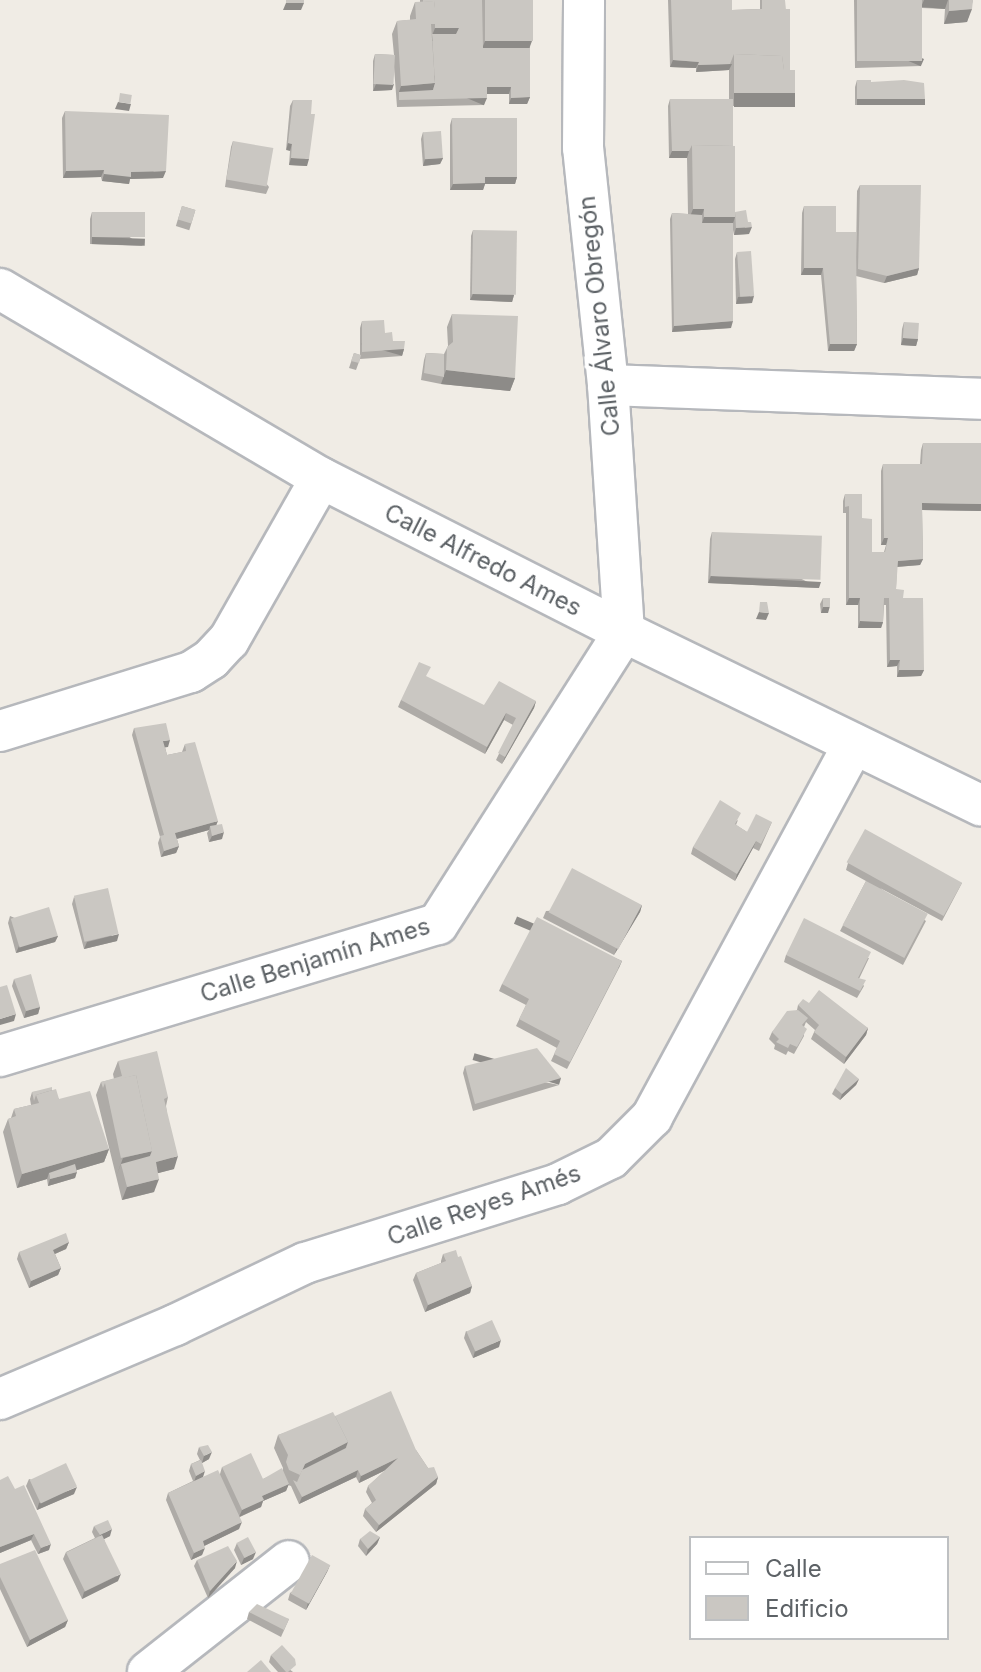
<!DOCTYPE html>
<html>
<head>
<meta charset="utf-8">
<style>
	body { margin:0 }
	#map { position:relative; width:981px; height:1672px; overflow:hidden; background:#f0ece5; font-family:Inter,sans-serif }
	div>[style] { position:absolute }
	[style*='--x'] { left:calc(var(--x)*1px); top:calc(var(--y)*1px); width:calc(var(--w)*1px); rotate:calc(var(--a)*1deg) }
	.roads { filter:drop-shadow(2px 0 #b6b8bc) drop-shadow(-2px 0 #b6b8bc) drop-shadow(0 2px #b6b8bc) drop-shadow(0 -2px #b6b8bc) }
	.street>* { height:40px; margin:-20px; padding:0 20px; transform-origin:20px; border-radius:20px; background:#fff }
	.wall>* { inset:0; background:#aeaba7; transform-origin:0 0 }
	.shaded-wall>* { inset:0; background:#8d8b88; transform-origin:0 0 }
	.building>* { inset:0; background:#cac7c2; transform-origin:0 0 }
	span { translate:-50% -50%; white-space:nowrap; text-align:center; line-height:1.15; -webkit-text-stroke:8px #fff; paint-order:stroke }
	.street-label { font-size:24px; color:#5d6266 }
	.legend { position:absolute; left:689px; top:1536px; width:260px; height:104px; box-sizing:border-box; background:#fff; border:2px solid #bec0c2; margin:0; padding:10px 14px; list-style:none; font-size:24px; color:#5d6266 }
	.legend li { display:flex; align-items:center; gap:16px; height:40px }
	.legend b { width:40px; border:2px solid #bec0c2 }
</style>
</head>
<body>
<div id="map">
	<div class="roads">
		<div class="street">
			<div style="--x:0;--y:289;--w:373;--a:30.5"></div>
			<div style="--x:321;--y:478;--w:340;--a:26.9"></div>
			<div style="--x:624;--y:632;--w:397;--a:25.9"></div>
			<div style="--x:608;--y:385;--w:373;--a:2.1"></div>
			<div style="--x:0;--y:731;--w:200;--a:-17.2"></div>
			<div style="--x:191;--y:672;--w:24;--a:-33"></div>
			<div style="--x:211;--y:659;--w:26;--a:-47"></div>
			<div style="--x:229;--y:640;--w:186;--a:-60.4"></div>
			<div style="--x:0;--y:1056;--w:457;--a:-16.8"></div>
			<div style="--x:438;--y:924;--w:346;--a:-57.5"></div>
			<div style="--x:624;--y:632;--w:248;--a:-93.7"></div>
			<div style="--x:608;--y:385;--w:238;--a:-96"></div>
			<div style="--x:583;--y:148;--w:148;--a:-89.6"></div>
			<div style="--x:0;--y:1399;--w:190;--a:-22.9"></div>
			<div style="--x:175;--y:1325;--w:144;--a:-25.5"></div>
			<div style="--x:305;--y:1263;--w:265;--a:-17.3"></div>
			<div style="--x:558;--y:1184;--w:59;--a:-26.1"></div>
			<div style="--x:611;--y:1158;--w:58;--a:-45"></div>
			<div style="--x:652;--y:1117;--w:424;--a:-61.6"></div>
			<div style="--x:148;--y:1672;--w:179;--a:-38.2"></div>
		</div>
	</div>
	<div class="wall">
		<div style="clip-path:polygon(420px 0,533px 0,530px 48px,530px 97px,527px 104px,509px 104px,509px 94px,487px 94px,484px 105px,397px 107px,394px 67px,392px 90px,373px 91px,373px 61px,375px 54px,394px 55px,392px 34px,397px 21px,410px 20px,410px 16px,415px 2px,420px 2px)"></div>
		<div style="clip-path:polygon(668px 0,732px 0,732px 10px,760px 9px,760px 0,785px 0,791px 106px,733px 106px,733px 146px,735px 212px,749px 234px,734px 235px,733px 230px,731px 328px,672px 332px,670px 219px,672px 213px,688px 214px,687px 158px,669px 158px,668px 106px,670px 99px,729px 99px,729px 70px,696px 72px,696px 68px,670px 67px)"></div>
		<div style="clip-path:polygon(854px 0,973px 0,967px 22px,944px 24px,945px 9px,922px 8px,921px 66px,855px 68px)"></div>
		<div style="clip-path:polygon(857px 80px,922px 105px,855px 105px,855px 87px)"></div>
		<div style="clip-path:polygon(293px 100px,307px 166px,289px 165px,290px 151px,286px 150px,290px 106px)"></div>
		<div style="clip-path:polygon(65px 111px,163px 178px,130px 179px,129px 184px,102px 181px,101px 177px,63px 178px,62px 118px)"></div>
		<div style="clip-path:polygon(452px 118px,517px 177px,515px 184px,485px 184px,483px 190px,450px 190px,450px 125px)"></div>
		<div style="clip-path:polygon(423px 132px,443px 158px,440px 164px,423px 166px,421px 139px)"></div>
		<div style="clip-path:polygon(233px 141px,269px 187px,266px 194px,225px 187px,231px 147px)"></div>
		<div style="clip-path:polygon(860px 185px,919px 268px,917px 275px,884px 283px,856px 276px,857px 344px,854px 351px,828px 351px,821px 275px,801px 275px,802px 213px,804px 206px,836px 232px,856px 258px,857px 191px)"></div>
		<div style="left:182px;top:206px;width:14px;height:21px;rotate:17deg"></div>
		<div style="clip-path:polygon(92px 212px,143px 246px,90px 244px,90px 219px)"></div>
		<div style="clip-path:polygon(473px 230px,514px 295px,512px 302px,470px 300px,471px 236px)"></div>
		<div style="clip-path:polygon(737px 252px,752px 303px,736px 304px,735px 259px)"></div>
		<div style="clip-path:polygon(452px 314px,515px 378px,510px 391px,441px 384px,421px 380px,424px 360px,426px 353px,444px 354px,448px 346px,447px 327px)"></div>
		<div style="clip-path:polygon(362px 321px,404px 349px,402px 356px,360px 359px,356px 370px,349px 368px,354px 353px,360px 355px,360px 328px)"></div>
		<div style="clip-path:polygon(904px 322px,918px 339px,916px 346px,901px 345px,902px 329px)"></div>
		<div style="clip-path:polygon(923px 443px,981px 443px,981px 511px,922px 510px,923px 559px,920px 565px,897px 567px,896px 589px,903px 598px,924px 670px,921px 676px,897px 677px,897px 666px,887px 667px,886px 605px,884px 605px,883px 622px,881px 628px,858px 628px,858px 605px,846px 605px,846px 513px,843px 513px,843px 501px,845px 494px,862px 518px,872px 552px,884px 552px,886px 545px,881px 545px,881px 471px,883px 464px,920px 464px,921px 450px)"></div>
		<div style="clip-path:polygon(712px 532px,819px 588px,708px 583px,710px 539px)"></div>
		<div style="clip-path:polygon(823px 598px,828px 613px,821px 613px,820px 604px)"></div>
		<div style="clip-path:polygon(401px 700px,484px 705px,536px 701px,534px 708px,502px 764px,496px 760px,513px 725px,504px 720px,485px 754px,398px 707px)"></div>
		<div style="clip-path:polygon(134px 728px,168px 747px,165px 747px,167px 755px,182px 752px,185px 744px,222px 839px,209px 842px,207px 833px,209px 830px,177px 839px,179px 846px,176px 853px,161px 857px,158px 843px,160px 837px,132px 735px)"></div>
		<div style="clip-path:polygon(738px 820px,736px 825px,747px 832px,772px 822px,759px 851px,753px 848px,735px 881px,691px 854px,693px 847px)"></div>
		<div style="clip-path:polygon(848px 863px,962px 883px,942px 921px,880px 888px,926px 921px,903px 965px,840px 931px,866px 881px,846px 870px)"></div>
		<div style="clip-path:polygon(74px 897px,117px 941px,84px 949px,72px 904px)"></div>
		<div style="clip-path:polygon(642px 905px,640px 912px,614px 955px,543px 918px,546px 911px)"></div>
		<div style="clip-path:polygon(10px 916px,58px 936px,55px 942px,16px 953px,8px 923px)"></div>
		<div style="clip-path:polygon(786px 955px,869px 958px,859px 979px,864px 986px,857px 998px,784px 962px)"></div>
		<div style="clip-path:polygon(619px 968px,567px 1069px,551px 1061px,557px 1048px,516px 1026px,526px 1005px,499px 991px,502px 984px)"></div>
		<div style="clip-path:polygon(14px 979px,40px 1007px,38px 1014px,24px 1018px,12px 986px)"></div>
		<div style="clip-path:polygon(809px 1003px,868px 1028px,866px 1035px,844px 1064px,811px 1039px,815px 1030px,806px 1022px,804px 1027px,804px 1036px,794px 1054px,788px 1051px,786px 1055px,774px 1049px,775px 1045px,769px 1039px,772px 1032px,797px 1010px,798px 1005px)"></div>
		<div style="clip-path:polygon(118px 1061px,168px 1097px,166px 1106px,174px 1169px,158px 1173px,154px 1192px,122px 1200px,96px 1095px,101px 1082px,114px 1079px,113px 1074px)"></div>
		<div style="clip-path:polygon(465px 1066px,559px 1085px,473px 1111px,463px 1073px)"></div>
		<div style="clip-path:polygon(859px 1079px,856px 1085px,840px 1100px,832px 1094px,835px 1088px)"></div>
		<div style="clip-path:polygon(52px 1090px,59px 1099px,109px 1149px,104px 1162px,77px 1170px,75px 1178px,48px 1186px,47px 1179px,17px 1188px,3px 1132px,8px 1119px,11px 1118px,14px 1109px,31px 1105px,30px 1099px,32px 1092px)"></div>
		<div style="clip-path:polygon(69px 1242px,66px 1249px,55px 1254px,61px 1268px,58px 1275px,29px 1288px,17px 1259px,19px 1252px)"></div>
		<div style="clip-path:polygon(443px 1254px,458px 1257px,472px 1286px,470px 1293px,425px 1312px,413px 1280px,416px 1273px,441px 1263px,441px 1261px)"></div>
		<div style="clip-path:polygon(466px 1331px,499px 1347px,473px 1358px,464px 1338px)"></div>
		<div style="clip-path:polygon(335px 1416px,416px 1450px,428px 1468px,438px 1477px,436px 1484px,376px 1532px,363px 1516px,365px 1509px,372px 1503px,366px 1492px,368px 1486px,386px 1470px,359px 1483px,356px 1477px,299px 1504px,291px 1486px,288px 1485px,286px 1491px,263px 1501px,261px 1507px,240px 1517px,239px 1529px,204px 1546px,202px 1555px,191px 1560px,166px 1500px,168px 1493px,193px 1481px,189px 1471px,191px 1464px,200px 1460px,197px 1454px,199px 1447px,209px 1459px,202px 1463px,203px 1477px,220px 1474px,222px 1467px,263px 1479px,283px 1470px,283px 1468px,274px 1448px,278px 1435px)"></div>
		<div style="clip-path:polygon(29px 1479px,74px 1494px,37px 1510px,26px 1486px)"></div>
		<div style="clip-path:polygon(0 1480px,49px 1550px,38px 1554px,31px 1540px,0 1553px)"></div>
		<div style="clip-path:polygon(94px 1526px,110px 1536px,104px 1539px,118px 1581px,82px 1599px,63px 1559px,66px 1552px,95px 1538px,92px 1532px)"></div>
		<div style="clip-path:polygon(380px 1537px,377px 1544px,366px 1556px,358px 1546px,360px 1539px)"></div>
		<div style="clip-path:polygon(237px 1543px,253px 1559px,241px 1565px,234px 1550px)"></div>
		<div style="clip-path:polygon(197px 1560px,235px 1568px,208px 1598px,194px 1566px)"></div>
		<div style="clip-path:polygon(0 1564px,68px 1620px,65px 1627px,27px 1647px,0 1589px)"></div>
		<div style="clip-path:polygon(330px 1565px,327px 1572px,306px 1610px,288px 1600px,290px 1593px)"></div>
		<div style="clip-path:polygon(249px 1612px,289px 1619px,281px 1637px,247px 1619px)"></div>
		<div style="clip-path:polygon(271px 1655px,293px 1672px,278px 1672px,269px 1662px)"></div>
	</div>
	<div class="shaded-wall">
		<div style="clip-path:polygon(924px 0,948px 0,945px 9px,921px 7px)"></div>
		<div style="clip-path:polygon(286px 3px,304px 3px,301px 10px,283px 10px)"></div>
		<div style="clip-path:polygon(972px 9px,967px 22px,944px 24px,949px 11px)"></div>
		<div style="clip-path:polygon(435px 28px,459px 28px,454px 41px,430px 41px)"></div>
		<div style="clip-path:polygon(485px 41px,532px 41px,527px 54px,480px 54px)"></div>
		<div style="left:924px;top:59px;width:8px;height:67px;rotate:113deg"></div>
		<div style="clip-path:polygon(673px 60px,699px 62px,696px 68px,670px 67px)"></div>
		<div style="clip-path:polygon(732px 64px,729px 70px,696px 72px,698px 65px)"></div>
		<div style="clip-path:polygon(435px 83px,431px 97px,399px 92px,401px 86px)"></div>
		<div style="clip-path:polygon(376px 84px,394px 84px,392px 90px,373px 91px)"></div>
		<div style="clip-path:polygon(487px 87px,511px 87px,509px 94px,484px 94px)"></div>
		<div style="left:734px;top:93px;width:61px;height:14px"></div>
		<div style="clip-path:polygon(530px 97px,527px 104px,509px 104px,511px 98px)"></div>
		<div style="left:487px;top:98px;width:8px;height:88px;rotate:113deg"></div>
		<div style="left:857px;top:99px;width:68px;height:6px"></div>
		<div style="clip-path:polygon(118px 102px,131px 104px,129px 111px,115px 109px)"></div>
		<div style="left:288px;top:143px;width:4px;height:7px;rotate:14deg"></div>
		<div style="clip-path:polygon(672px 151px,689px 151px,687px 158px,669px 158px)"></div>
		<div style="clip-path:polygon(291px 158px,309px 159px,307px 166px,289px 165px)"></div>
		<div style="clip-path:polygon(443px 158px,440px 164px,423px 166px,425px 159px)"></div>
		<div style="clip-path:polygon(104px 170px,101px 177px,63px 178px,66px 171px)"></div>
		<div style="clip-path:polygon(166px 171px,163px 178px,130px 179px,129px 184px,102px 181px,104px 174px,131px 172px)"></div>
		<div style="clip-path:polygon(485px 177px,517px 177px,515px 184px,485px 184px,483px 190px,450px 190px,453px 184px)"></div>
		<div style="clip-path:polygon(693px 209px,704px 209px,700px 222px,688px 222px)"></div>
		<div style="clip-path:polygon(704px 217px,735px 217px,731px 230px,700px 230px)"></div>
		<div style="clip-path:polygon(752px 227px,749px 234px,734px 235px,736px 228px)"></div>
		<div style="left:92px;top:237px;width:53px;height:7px;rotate:2deg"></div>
		<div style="clip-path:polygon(804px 268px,823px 268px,821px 275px,801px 275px)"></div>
		<div style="clip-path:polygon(919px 268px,917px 275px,884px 283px,887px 276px)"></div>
		<div style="clip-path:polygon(473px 294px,514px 295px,512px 302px,470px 300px)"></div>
		<div style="clip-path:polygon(754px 296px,752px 303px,736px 304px,738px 297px)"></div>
		<div style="clip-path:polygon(733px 321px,731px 328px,672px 332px,674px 326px)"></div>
		<div style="clip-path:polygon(903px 338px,918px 339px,916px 346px,901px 345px)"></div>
		<div style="clip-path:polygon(830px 344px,857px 344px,854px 351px,828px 351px)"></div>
		<div style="left:404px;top:349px;width:7px;height:42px;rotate:106deg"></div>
		<div style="clip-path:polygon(446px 370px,515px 378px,510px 391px,441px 384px)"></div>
		<div style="left:922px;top:503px;width:59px;height:7px;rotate:1deg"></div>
		<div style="clip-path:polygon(884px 538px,888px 538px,886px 545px,881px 545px)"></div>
		<div style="clip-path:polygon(923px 559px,920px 565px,895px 567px,898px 561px)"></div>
		<div style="clip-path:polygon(711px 576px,821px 582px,819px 588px,708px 583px)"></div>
		<div style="clip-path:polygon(849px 598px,860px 598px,858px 605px,846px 605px)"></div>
		<div style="clip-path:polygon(830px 606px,828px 613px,821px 613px,823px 607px)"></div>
		<div style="clip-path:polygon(759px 612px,769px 613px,766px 620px,756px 619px)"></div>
		<div style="clip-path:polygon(860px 621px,883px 622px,881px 628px,858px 628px)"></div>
		<div style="clip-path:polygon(890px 660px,900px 660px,897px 666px,887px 667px)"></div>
		<div style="clip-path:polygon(899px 670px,924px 670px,921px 676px,897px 677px)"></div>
		<div style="clip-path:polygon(536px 701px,534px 708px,502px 764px,505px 757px)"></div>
		<div style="clip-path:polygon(506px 713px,504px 720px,485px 754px,487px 747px)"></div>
		<div style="clip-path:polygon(170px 740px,168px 747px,161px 748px,163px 741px)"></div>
		<div style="clip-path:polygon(218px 821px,215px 828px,210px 826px,209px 830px,172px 840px,175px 833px)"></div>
		<div style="clip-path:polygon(224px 832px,222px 839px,209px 842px,212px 836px)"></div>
		<div style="clip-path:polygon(756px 841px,753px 848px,735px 881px,737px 874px)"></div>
		<div style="clip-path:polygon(179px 846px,176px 853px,161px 857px,164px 851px)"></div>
		<div style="clip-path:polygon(642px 905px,640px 912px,614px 955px,617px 948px)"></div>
		<div style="clip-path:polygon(119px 934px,117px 941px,84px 949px,87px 942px)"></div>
		<div style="clip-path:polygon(58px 936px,55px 942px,16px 953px,19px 946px)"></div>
		<div style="left:622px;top:961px;width:8px;height:114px;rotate:113deg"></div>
		<div style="clip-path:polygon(40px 1007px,38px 1014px,24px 1018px,26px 1011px)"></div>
		<div style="clip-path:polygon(16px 1014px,14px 1021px,0 1025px,0 1019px)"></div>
		<div style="clip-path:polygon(868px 1028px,866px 1035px,844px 1064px,846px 1057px)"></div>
		<div style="left:561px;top:1078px;width:7px;height:90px;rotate:106deg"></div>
		<div style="clip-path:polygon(859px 1079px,856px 1085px,840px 1100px,842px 1094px)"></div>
		<div style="clip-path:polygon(109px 1149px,104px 1162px,50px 1178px,49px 1173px,47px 1179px,17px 1188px,22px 1174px)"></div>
		<div style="clip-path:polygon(152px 1151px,145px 1169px,121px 1164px,116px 1177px,123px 1158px)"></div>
		<div style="clip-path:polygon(178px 1156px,174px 1169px,151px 1175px,156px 1162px)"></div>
		<div style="clip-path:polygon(77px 1172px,75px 1178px,48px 1186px,50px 1179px)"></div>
		<div style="clip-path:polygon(159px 1179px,154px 1192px,122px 1200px,127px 1187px)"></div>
		<div style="clip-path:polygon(69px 1242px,66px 1249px,50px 1256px,53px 1250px)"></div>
		<div style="clip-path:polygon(61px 1268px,58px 1275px,29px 1288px,31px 1281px)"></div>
		<div style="clip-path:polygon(472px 1286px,470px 1293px,425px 1312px,428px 1305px)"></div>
		<div style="clip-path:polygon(501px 1340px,499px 1347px,473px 1358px,475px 1351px)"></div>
		<div style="clip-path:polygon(348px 1442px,343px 1455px,300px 1477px,295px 1488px,305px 1464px)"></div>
		<div style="clip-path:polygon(212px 1452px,209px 1459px,202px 1463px,204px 1456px)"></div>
		<div style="clip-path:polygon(398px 1458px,396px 1465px,359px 1483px,361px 1476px)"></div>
		<div style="clip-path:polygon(358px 1470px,356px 1477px,299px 1504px,302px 1497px)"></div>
		<div style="clip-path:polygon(205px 1471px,203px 1477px,194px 1482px,196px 1476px)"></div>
		<div style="clip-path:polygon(438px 1477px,436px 1484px,376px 1532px,379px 1525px)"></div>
		<div style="clip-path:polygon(289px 1484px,286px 1491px,263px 1501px,261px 1507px,239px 1517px,242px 1510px,262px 1496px)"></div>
		<div style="clip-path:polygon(77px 1487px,74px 1494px,37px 1510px,39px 1503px)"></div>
		<div style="clip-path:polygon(242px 1522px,239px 1529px,200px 1548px,203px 1541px)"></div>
		<div style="clip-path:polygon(112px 1529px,110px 1536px,98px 1542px,100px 1535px)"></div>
		<div style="clip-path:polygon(34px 1534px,31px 1540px,0 1553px,0 1547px)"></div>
		<div style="clip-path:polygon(380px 1537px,377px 1544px,366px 1556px,368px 1549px)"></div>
		<div style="clip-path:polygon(51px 1544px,49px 1550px,38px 1554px,41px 1548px)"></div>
		<div style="clip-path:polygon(205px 1548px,202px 1555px,191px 1560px,194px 1553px)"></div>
		<div style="clip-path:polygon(256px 1552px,253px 1559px,241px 1565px,244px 1558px)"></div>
		<div style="clip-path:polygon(237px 1561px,235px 1568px,208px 1598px,210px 1591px)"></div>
		<div style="clip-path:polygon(330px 1565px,327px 1572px,306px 1610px,308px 1603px)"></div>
		<div style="clip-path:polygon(121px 1574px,118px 1581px,82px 1599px,84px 1592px)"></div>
		<div style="clip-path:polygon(68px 1620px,65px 1627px,27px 1647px,30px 1640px)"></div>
	</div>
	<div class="building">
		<div style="left:286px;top:0;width:18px;height:3px"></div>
		<div style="clip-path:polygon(423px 0,482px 0,483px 48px,530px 48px,530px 97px,511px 98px,511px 87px,487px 87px,487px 98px,399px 100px,399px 92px,433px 90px,435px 83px,432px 34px,456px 34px,459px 28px,459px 8px,435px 8px,434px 1px,423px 2px)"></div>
		<div style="left:485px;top:0;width:48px;height:41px"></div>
		<div style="clip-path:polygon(671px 0,732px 0,732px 10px,762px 9px,762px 0,785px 0,785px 9px,790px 9px,790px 70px,784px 70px,782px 56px,734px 54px,730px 64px,698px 65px,699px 62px,673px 60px)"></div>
		<div style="left:857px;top:0;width:65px;height:61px"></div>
		<div style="clip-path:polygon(949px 0,973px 0,972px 9px,949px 11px)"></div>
		<div style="clip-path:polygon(434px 1px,435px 8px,459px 8px,459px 28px,435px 28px,435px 24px,431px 24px,435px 83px,401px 86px,397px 21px,416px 19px,415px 2px)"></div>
		<div style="left:375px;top:54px;width:20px;height:30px;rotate:3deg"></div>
		<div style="clip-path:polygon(734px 54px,782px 56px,784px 70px,795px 70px,795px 93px,734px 93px)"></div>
		<div style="clip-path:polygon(857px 80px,871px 80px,871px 82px,904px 80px,924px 83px,925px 99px,857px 99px)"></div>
		<div style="left:120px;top:93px;width:12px;height:9px;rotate:9deg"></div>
		<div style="clip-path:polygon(670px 99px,733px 99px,733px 146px,692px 145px,689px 151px,672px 151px)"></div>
		<div style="clip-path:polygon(293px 100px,312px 100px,311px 114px,315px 114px,309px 159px,291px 158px,292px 144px,288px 143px)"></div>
		<div style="clip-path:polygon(65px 111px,169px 115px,166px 171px,131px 172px,131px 177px,104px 174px,104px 170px,66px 171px)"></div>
		<div style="clip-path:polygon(452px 118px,517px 118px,517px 177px,485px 177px,485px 183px,453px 184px)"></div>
		<div style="left:441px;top:131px;width:27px;height:18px;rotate:86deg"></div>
		<div style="left:233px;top:141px;width:41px;height:39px;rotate:10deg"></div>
		<div style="clip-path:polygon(692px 145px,735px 146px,735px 217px,704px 217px,704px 209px,693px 209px)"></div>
		<div style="clip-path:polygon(860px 185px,921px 185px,919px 268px,887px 276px,858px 269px)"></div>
		<div style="left:182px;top:206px;width:14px;height:14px;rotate:17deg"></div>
		<div style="clip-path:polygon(804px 206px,836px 206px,836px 232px,856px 232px,857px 344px,830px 344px,823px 268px,804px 268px)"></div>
		<div style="clip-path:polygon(746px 210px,748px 222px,751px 222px,752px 227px,736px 228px,735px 212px)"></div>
		<div style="left:92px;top:212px;width:53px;height:25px"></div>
		<div style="clip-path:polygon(672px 213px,702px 215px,702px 223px,733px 223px,733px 321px,674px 326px)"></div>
		<div style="left:473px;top:230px;width:44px;height:64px;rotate:1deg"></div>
		<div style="left:751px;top:251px;width:45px;height:14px;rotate:86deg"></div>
		<div style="clip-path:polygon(452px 314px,518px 316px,515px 378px,446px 370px,447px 347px,453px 342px)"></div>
		<div style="clip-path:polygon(384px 320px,385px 333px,392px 332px,393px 341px,405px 341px,404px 349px,362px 352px,362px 321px)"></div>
		<div style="left:904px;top:322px;width:15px;height:16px;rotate:4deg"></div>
		<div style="clip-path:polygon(354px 353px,361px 355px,359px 363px,351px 361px)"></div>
		<div style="clip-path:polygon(426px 353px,444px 354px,444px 377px,424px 373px)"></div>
		<div style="clip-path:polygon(923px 443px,981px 443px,981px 504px,922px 503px,923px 559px,898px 561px,896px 589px,904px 590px,903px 598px,923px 598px,924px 670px,899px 670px,900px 660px,890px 660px,889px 598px,884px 598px,883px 622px,860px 621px,860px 598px,849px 598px,849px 506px,845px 507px,845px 494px,862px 494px,862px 518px,872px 519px,872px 552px,885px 552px,888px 538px,884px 538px,883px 464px,922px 464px)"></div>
		<div style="left:712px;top:532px;width:110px;height:44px;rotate:2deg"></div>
		<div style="left:823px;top:598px;width:7px;height:9px"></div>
		<div style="clip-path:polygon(760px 602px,767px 602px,769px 613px,759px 612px)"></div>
		<div style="clip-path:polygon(419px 662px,431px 667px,426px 676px,484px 705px,499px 681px,536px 701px,505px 757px,498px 753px,516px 718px,506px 713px,487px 747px,401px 700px)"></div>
		<div style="clip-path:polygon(166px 723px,170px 740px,163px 741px,167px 755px,186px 751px,185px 744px,195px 742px,218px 821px,175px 833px,179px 846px,164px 851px,160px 836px,164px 835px,134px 728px)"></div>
		<div style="clip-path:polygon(720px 800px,741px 813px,735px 824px,747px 832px,756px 814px,772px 822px,761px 844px,756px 841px,737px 874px,693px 847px)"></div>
		<div style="clip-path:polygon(222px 824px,224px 832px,212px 836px,210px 826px)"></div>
		<div style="left:865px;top:829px;width:111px;height:38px;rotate:29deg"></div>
		<div style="left:572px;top:868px;width:79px;height:50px;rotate:28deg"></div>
		<div style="left:866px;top:881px;width:70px;height:50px;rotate:28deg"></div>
		<div style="left:108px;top:888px;width:47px;height:35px;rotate:77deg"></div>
		<div style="left:49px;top:907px;width:30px;height:40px;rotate:73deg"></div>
		<div style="clip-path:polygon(537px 917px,622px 961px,570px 1062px,554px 1054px,560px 1041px,519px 1019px,529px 999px,502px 984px)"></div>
		<div style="clip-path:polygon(804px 918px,871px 952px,858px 978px,866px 980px,860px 991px,786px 955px)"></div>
		<div style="clip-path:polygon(31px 974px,40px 1007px,26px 1011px,14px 979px)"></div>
		<div style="clip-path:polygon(7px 985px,16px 1014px,0 1019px,0 987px)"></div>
		<div style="clip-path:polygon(819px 990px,868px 1028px,846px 1057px,814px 1032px,819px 1025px,798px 1005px,803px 999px,809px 1003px)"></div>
		<div style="clip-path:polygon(798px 1010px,808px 1018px,802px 1025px,807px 1029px,797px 1047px,790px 1044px,788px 1048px,776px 1042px,779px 1039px,772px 1032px,787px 1011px)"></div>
		<div style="clip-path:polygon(537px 1048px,561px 1078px,475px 1104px,465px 1066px)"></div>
		<div style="clip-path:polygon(157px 1051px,168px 1097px,164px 1099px,178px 1156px,156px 1162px,159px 1179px,127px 1187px,121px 1164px,150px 1156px,152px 1151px,136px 1075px,105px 1083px,103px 1088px,101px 1082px,122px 1076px,118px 1061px)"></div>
		<div style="clip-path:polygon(846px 1068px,859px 1079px,842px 1094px,835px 1088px)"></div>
		<div style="left:136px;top:1075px;width:78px;height:32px;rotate:78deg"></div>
		<div style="clip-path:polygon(52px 1087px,52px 1090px,36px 1095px,34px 1101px,32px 1092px)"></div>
		<div style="clip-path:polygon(56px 1089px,59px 1099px,90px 1091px,109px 1149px,22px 1174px,8px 1119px,16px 1116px,14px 1109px,39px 1103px,36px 1095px)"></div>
		<div style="clip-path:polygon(75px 1164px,77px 1172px,50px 1179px,49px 1173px)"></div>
		<div style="clip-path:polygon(66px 1233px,69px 1242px,53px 1250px,61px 1268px,31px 1281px,19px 1252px)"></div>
		<div style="clip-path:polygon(456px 1250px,458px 1257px,461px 1256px,472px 1286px,428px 1305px,416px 1273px,446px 1261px,443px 1254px)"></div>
		<div style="left:492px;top:1320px;width:22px;height:28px;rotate:66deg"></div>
		<div style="clip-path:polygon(391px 1391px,416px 1450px,428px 1468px,434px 1467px,438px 1477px,379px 1525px,365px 1509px,376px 1500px,368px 1486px,398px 1458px,361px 1476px,358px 1470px,302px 1497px,293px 1480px,297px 1482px,302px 1470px,346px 1448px,348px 1442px,335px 1416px)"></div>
		<div style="clip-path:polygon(333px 1412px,348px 1442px,305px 1464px,300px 1475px,289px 1470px,286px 1462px,288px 1455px,278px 1435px)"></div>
		<div style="clip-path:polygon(208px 1445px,212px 1452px,204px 1456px,199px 1447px)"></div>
		<div style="clip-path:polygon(251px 1453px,263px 1479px,282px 1468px,289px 1484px,262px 1496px,264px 1500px,242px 1510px,222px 1467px)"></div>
		<div style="clip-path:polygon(201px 1460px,205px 1471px,196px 1476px,191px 1464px)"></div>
		<div style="left:66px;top:1463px;width:26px;height:40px;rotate:65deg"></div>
		<div style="clip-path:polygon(218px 1470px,242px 1522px,203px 1541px,205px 1548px,194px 1553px,168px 1493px)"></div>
		<div style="clip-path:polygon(8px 1476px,15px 1489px,24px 1485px,51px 1544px,41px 1548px,34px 1534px,0 1547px,0 1480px)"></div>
		<div style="clip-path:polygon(108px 1520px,112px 1529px,100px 1535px,94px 1526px)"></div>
		<div style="clip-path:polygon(370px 1531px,380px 1537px,368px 1549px,360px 1539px)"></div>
		<div style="left:102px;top:1535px;width:43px;height:40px;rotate:64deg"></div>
		<div style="left:248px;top:1537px;width:17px;height:13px;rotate:62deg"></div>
		<div style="clip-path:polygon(228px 1546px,237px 1561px,210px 1591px,197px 1560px)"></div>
		<div style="clip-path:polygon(35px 1550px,68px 1620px,30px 1640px,0 1577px,0 1564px)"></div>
		<div style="left:312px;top:1555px;width:21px;height:44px;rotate:29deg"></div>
		<div style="clip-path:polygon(257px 1604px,289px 1619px,284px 1630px,249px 1612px)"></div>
		<div style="clip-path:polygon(282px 1645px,295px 1659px,296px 1665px,288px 1672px,286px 1672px,271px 1655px)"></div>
		<div style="clip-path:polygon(261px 1660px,271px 1672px,247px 1672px)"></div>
	</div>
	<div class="street-label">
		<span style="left:599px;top:316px;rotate:-96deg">Calle Álvaro Obregón</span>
		<span style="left:483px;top:560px;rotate:27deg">Calle Alfredo Ames</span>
		<span style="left:315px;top:960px;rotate:-17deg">Calle Benjamín Ames</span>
		<span style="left:484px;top:1205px;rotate:-19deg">Calle Reyes Amés</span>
	</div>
	<ul class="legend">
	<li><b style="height:10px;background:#fff"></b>Calle</li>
	<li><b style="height:22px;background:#cac7c2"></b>Edificio</li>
	</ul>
</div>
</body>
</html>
